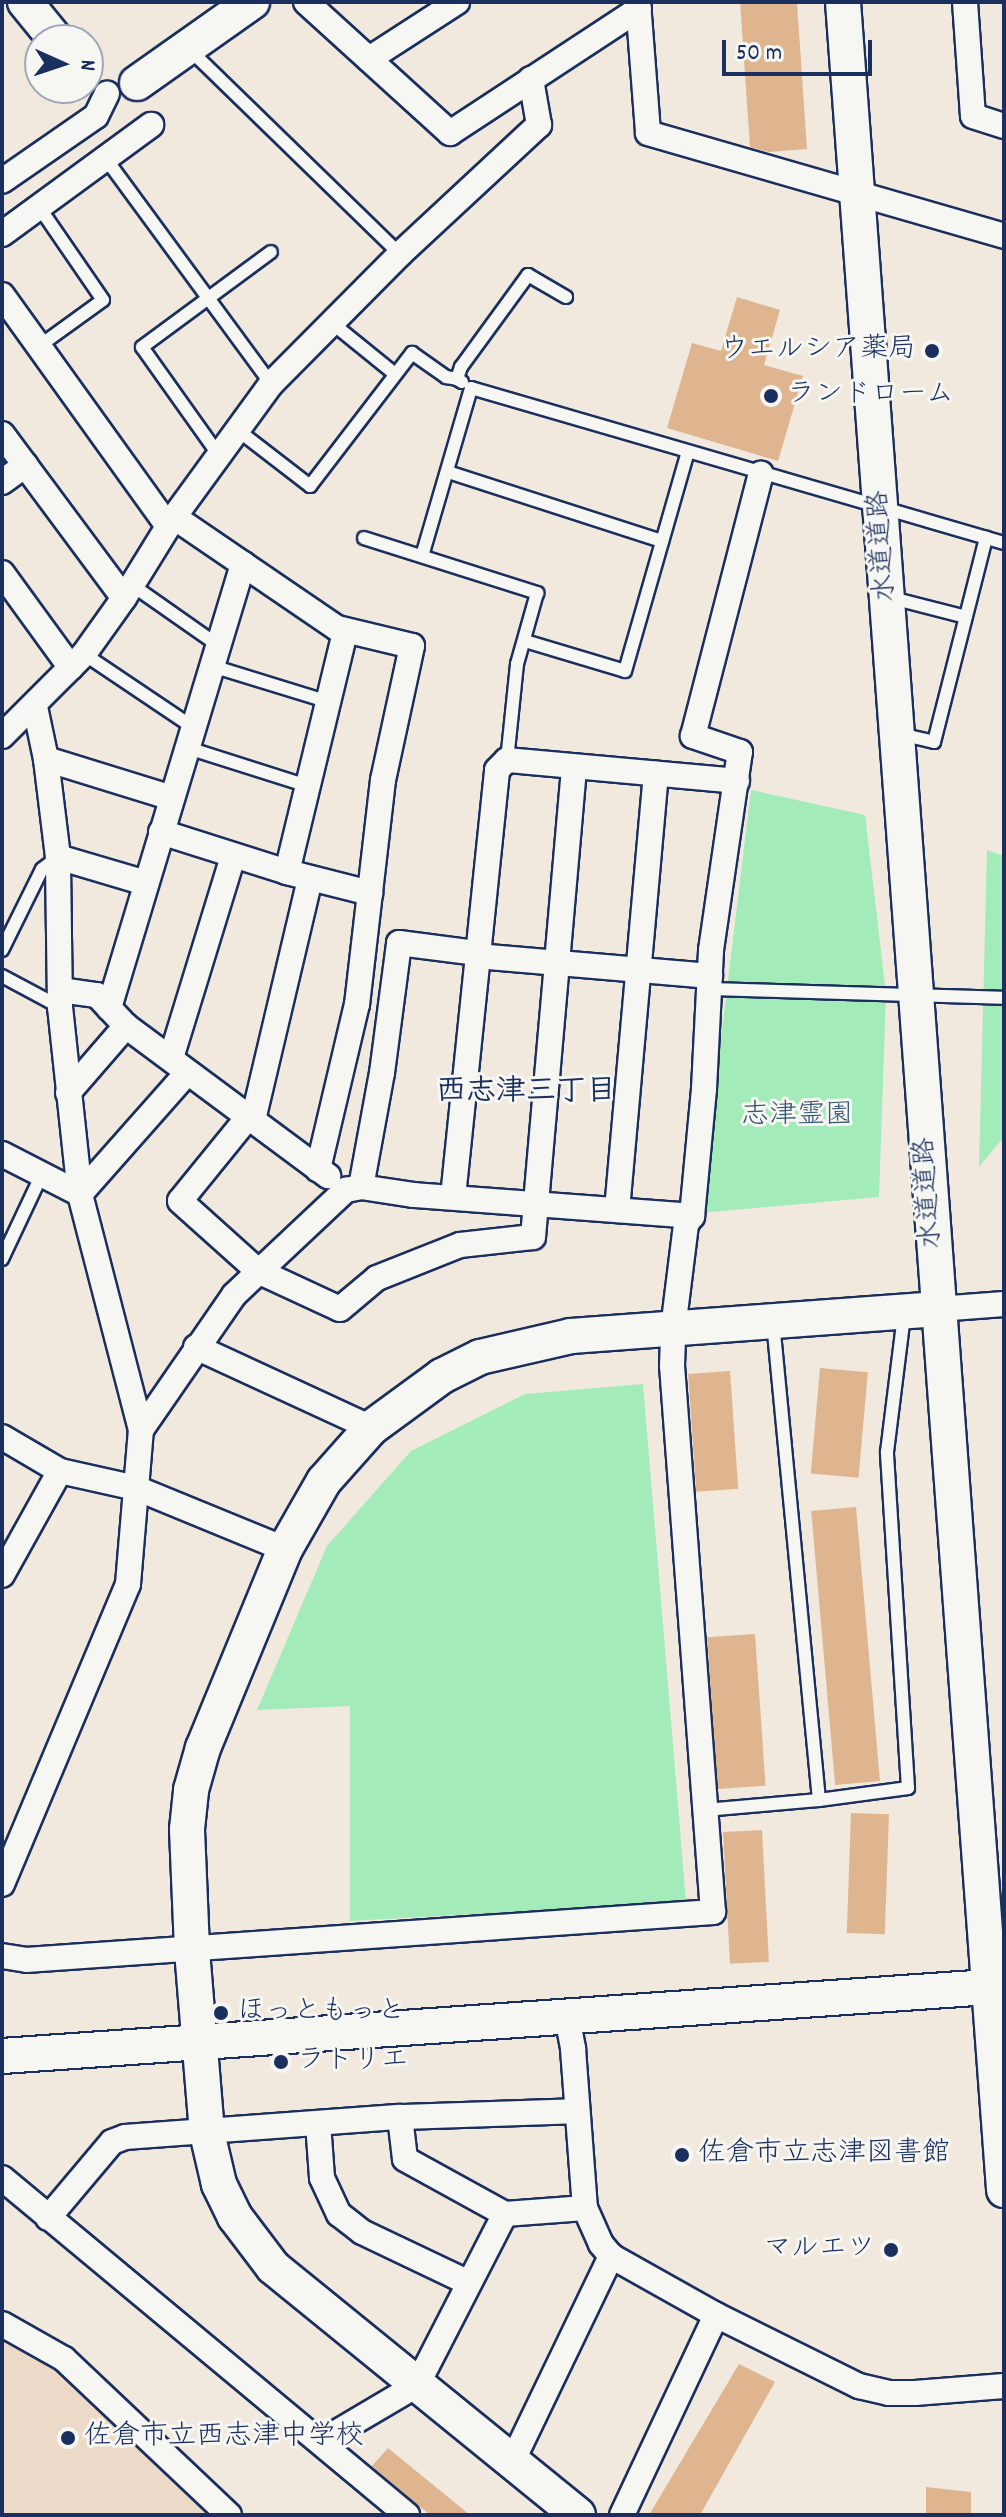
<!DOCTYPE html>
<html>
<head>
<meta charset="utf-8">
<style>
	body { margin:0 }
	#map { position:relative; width:1006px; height:2517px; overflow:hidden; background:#f1e9de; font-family:Dekko,"Klee One",sans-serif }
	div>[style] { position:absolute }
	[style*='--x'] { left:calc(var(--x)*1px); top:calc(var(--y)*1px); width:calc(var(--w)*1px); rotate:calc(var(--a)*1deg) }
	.built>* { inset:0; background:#ecd9c7 }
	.green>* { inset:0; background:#a3ebb9 }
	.building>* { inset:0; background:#dfb590; transform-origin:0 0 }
	.roads { filter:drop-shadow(2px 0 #1b2f5e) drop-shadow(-2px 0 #1b2f5e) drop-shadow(0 2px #1b2f5e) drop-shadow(0 -2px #1b2f5e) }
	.lane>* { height:12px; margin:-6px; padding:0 6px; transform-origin:6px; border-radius:6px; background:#f6f6f2 }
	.street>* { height:24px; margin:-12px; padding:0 12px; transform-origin:12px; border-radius:12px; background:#f6f6f2 }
	.secondary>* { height:34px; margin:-17px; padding:0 17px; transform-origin:17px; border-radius:17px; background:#f6f6f2 }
	.dots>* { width:22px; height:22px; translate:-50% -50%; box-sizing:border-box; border:4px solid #f6f6f2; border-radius:50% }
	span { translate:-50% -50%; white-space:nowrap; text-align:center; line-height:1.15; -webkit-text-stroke:6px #f6f6f2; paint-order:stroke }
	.poi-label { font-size:28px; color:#1b2f5e }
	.right { translate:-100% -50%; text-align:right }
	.left { translate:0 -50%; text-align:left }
	.street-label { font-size:28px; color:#1b2f5e }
	.park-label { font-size:28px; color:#365570 }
	.neighbourhood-label { font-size:30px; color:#1b2f5e; font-weight:700 }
	.frame { position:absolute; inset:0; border:4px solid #1b2f5e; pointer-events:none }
	.north { position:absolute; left:24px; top:24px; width:80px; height:80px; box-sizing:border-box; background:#f6f6f2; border:2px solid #9ea6b7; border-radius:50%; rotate:93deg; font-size:22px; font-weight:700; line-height:32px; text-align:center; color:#1b2f5e }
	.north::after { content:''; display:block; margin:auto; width:28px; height:36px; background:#1b2f5e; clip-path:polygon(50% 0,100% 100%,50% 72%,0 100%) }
	.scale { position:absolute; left:722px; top:40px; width:150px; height:36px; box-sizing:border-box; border:4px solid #1b2f5e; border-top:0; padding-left:10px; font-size:24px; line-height:28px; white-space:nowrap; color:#1b2f5e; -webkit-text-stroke:6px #f6f6f2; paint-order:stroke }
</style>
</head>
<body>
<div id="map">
	<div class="built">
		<div style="clip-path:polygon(2px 2332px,52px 2362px,215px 2515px,2px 2515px)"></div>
	</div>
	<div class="green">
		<div style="clip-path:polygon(751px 790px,865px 815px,886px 994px,879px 1197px,700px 1213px)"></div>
		<div style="clip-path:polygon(987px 850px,1004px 856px,1004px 1137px,979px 1167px)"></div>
		<div style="clip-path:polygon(643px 1384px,686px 1902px,350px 1921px,350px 1706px,257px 1710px,327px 1546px,411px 1451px,525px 1394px)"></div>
	</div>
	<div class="building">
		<div style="clip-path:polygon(740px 2px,797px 2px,807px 149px,769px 152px,750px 147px)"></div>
		<div style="clip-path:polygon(737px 297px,780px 310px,764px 365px,803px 376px,778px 461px,667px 428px,692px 343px,721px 351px)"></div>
		<div style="left:820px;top:1368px;width:48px;height:106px;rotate:5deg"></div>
		<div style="left:730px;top:1371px;width:118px;height:42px;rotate:86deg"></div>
		<div style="left:856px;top:1507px;width:275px;height:45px;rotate:85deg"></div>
		<div style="left:755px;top:1634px;width:152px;height:48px;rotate:86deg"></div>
		<div style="left:851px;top:1813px;width:38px;height:120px;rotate:2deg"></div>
		<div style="left:762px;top:1830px;width:132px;height:39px;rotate:87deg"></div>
		<div style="clip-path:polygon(739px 2364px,775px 2382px,700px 2515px,649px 2515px)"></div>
		<div style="clip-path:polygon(388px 2448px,470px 2515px,430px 2515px,372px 2466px)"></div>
		<div style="clip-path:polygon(926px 2487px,971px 2492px,971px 2515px,926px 2515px)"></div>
	</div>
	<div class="roads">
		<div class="lane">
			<div style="--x:189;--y:49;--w:294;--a:44.2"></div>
			<div style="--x:106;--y:159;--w:279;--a:53.7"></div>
			<div style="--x:332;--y:323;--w:81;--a:39"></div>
			<div style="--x:38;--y:347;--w:80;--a:-35.9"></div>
			<div style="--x:103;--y:300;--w:113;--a:-124.5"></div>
			<div style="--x:462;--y:382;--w:6;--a:-149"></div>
			<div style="--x:457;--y:379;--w:13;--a:-72"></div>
			<div style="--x:461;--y:367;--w:114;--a:-53.9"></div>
			<div style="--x:528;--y:275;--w:44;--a:30.1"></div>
			<div style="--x:235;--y:428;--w:95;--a:37.7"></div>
			<div style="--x:310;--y:486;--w:168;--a:-52.5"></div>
			<div style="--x:412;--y:353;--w:42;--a:35.2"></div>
			<div style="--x:446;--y:377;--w:11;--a:10"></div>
			<div style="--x:218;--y:454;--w:131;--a:-125.4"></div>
			<div style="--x:142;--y:347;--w:160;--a:-36.4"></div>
			<div style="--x:448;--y:472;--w:225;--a:17.9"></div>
			<div style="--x:364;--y:538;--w:182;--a:17.6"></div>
			<div style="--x:537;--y:593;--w:74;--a:105.7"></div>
			<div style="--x:517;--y:664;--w:97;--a:95.9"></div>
			<div style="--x:422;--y:556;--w:175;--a:-73.7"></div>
			<div style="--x:471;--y:388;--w:555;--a:16.21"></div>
			<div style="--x:132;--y:585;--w:106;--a:35"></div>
			<div style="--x:892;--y:598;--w:76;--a:14.4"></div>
			<div style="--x:525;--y:641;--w:104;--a:16.7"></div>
			<div style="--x:625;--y:671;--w:228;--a:-74"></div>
			<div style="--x:84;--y:654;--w:133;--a:33.9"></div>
			<div style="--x:212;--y:666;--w:122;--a:17.1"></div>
			<div style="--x:900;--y:734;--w:35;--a:13"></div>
			<div style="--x:934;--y:742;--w:211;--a:-75.7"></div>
			<div style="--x:188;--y:748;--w:126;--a:17.6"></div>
			<div style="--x:2;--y:950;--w:90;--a:-63.7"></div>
			<div style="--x:42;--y:869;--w:20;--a:-37"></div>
			<div style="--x:2;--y:976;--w:66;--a:28.1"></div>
			<div style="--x:709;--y:989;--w:295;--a:1.7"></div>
			<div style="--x:2;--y:1259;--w:94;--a:-64.8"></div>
			<div style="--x:819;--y:1800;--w:90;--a:-7.7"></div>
			<div style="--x:908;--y:1788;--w:337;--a:-93.6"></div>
			<div style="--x:887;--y:1452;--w:138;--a:-82.9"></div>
			<div style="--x:705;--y:1810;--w:114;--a:-5"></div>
			<div style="--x:819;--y:1800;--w:478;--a:-95.5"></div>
		</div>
		<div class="street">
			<div style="--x:306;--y:2;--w:195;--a:42.3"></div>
			<div style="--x:450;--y:133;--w:226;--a:-33.3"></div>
			<div style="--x:638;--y:2;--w:131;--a:85.6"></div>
			<div style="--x:648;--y:133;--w:371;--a:16.1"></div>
			<div style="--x:965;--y:2;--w:114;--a:86"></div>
			<div style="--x:973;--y:116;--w:33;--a:18"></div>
			<div style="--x:369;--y:59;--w:105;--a:-32.9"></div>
			<div style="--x:2;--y:181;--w:114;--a:-34.7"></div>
			<div style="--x:96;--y:116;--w:25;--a:-64"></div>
			<div style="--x:2;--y:234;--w:185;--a:-36.2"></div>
			<div style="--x:2;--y:295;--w:284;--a:54.3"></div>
			<div style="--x:2;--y:434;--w:204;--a:53.4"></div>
			<div style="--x:2;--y:482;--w:29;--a:-36"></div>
			<div style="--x:174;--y:517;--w:197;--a:34.3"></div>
			<div style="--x:337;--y:628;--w:77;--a:13.5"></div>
			<div style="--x:412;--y:646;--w:137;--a:102.2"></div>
			<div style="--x:383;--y:780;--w:226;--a:96.6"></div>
			<div style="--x:357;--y:1004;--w:170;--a:103.3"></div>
			<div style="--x:2;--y:573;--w:117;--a:54"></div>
			<div style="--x:2;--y:736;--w:116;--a:-45"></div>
			<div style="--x:84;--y:654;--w:69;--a:-54.5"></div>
			<div style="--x:124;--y:598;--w:95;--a:-58.3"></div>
			<div style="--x:174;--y:517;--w:165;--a:-53.9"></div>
			<div style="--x:271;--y:384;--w:183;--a:-45.2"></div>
			<div style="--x:400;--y:254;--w:190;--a:-42.9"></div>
			<div style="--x:539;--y:125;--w:47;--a:-99.9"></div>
			<div style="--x:46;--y:759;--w:132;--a:17.2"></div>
			<div style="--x:161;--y:832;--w:132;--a:17.6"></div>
			<div style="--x:287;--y:872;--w:86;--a:14.2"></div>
			<div style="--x:58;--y:857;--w:92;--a:16.5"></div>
			<div style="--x:287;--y:872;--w:247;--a:-76.4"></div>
			<div style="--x:477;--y:956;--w:234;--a:4.9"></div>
			<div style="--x:60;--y:990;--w:37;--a:8"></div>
			<div style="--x:97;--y:995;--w:42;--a:46.9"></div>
			<div style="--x:126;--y:1026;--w:252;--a:36.6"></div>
			<div style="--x:109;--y:1008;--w:464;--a:-73.2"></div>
			<div style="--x:171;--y:1058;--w:211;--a:-72.9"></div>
			<div style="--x:68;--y:1093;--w:89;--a:-49.1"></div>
			<div style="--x:249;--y:1116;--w:109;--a:129.1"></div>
			<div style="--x:180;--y:1201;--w:105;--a:41.9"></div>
			<div style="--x:258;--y:1271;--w:90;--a:24.9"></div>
			<div style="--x:340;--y:1309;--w:48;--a:-40"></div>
			<div style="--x:377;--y:1278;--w:89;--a:-21.7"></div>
			<div style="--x:460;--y:1245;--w:73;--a:-6.3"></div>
			<div style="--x:533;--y:1237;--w:471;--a:-85"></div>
			<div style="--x:253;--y:1120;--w:248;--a:-76.7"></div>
			<div style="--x:2;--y:1154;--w:88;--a:27.1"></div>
			<div style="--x:80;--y:1194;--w:162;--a:-48.5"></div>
			<div style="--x:361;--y:1187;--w:116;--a:-79.6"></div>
			<div style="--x:382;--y:1073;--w:131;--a:-82.5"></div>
			<div style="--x:399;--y:943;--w:79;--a:7.3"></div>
			<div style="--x:453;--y:1197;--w:429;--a:-84.1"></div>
			<div style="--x:497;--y:770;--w:14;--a:-45"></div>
			<div style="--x:507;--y:760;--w:231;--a:5.2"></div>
			<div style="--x:617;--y:1210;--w:438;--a:-84.9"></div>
			<div style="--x:938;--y:1309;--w:66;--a:-4.3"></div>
			<div style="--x:196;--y:1347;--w:193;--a:24.8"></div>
			<div style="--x:141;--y:1430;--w:164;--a:-55.4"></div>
			<div style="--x:234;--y:1295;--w:154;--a:-43.2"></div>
			<div style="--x:346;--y:1190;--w:15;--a:-11"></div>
			<div style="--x:361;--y:1187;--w:54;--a:8.6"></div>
			<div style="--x:414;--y:1195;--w:279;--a:4.3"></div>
			<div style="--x:2;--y:1437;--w:67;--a:30.4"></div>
			<div style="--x:60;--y:1471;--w:78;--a:12.6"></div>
			<div style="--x:136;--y:1488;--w:161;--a:22.3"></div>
			<div style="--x:2;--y:1575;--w:119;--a:-60.9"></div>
			<div style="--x:2;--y:1884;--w:325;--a:-67.2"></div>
			<div style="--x:128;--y:1584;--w:155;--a:-85.2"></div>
			<div style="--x:141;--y:1430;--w:244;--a:-104.5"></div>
			<div style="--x:80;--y:1194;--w:188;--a:-96.1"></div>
			<div style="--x:60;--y:1007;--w:150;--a:-90.8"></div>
			<div style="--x:58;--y:857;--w:99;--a:-97"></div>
			<div style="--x:46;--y:759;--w:53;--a:-101.9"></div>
			<div style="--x:2;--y:1956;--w:24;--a:9"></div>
			<div style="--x:26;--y:1960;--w:689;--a:-4"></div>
			<div style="--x:713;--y:1912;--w:548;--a:-94.29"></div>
			<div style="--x:672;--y:1366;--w:37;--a:-88"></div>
			<div style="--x:673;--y:1329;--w:106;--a:-82.9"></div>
			<div style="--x:686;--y:1224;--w:10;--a:-53"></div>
			<div style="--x:692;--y:1216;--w:128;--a:-84.6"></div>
			<div style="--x:704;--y:1089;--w:139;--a:-87.1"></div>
			<div style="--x:711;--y:950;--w:200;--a:-81.7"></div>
			<div style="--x:740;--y:752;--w:50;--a:-161.2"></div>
			<div style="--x:693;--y:736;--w:271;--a:-75.5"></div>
			<div style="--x:567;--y:2017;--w:33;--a:79"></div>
			<div style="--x:573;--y:2049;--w:159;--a:85.7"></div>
			<div style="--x:585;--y:2208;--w:39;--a:66"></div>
			<div style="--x:601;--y:2244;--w:16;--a:50"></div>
			<div style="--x:611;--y:2256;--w:120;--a:29.3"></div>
			<div style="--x:716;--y:2315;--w:160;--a:26.4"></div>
			<div style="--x:859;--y:2386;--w:31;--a:13"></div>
			<div style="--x:889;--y:2393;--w:26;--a:0"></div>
			<div style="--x:915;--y:2393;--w:89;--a:-4.5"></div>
			<div style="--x:400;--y:2117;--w:42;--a:83.2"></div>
			<div style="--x:405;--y:2159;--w:114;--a:28.8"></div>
			<div style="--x:318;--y:2123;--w:55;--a:85.8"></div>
			<div style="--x:322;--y:2178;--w:40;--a:65"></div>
			<div style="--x:339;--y:2214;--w:29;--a:38"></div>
			<div style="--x:362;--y:2232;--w:116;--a:25.5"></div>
			<div style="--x:2;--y:2178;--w:527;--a:39.76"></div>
			<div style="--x:48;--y:2218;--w:99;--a:-49.9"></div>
			<div style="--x:112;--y:2142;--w:14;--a:-21"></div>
			<div style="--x:125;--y:2137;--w:276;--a:-4.2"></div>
			<div style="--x:400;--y:2117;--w:177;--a:-1.9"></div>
			<div style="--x:2;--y:2324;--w:71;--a:29.4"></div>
			<div style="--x:64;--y:2359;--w:227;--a:43.4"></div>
			<div style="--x:322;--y:2441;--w:110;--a:-30.5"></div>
			<div style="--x:417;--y:2385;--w:192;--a:-62.8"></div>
			<div style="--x:505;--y:2214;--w:80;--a:-4.3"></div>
			<div style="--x:512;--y:2462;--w:229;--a:-64.3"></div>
			<div style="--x:622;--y:2515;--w:221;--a:-64.8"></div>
		</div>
		<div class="secondary">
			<div style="--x:25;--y:2;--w:49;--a:50.8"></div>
			<div style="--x:843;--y:2;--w:2194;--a:85.79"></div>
			<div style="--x:137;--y:83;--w:141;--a:-35.2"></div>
			<div style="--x:2;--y:2056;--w:1004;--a:-4"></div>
			<div style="--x:578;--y:2515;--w:393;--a:-140.9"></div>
			<div style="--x:273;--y:2267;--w:63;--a:-127.2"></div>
			<div style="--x:235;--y:2217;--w:37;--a:-116"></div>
			<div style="--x:219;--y:2184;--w:52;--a:-103.2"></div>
			<div style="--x:207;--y:2133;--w:185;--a:-94.7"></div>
			<div style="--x:192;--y:1949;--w:120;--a:-92.4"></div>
			<div style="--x:187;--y:1829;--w:39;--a:-84"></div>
			<div style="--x:191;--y:1790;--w:44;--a:-74.1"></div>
			<div style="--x:203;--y:1748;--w:215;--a:-67.6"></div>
			<div style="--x:285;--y:1549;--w:78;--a:-60.2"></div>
			<div style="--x:324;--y:1481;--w:71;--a:-48.4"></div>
			<div style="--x:371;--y:1428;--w:88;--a:-36.2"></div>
			<div style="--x:442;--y:1376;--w:42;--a:-26.6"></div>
			<div style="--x:480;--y:1357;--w:93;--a:-13"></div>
			<div style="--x:571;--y:1336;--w:368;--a:-4.2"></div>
		</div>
	</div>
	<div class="dots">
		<div style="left:932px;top:351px;background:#1b2f5e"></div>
		<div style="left:771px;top:396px;background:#1b2f5e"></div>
		<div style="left:221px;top:2013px;background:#1b2f5e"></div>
		<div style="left:281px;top:2062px;background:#1b2f5e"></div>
		<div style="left:682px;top:2155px;background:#1b2f5e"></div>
		<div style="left:891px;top:2250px;background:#1b2f5e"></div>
		<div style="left:68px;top:2438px;background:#1b2f5e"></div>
	</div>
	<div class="poi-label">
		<span class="right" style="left:916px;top:351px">ウエルシア薬局</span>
		<span class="left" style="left:787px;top:396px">ランドローム</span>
		<span class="left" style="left:237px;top:2013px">ほっともっと</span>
		<span class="left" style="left:297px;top:2062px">ラトリエ</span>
		<span class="left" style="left:698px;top:2155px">佐倉市立志津図書館</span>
		<span class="right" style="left:875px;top:2250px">マルエツ</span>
		<span class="left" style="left:84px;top:2438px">佐倉市立西志津中学校</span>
	</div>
	<div class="street-label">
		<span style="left:884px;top:546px;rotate:-94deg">水道道路</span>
		<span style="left:930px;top:1193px;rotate:-94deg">水道道路</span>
	</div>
	<div class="park-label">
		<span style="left:797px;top:1117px">志津霊園</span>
	</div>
	<div class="neighbourhood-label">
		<span style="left:526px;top:1094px">西志津三丁目</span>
	</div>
	<div class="frame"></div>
	<div class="north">N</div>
	<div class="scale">50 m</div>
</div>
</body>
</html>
